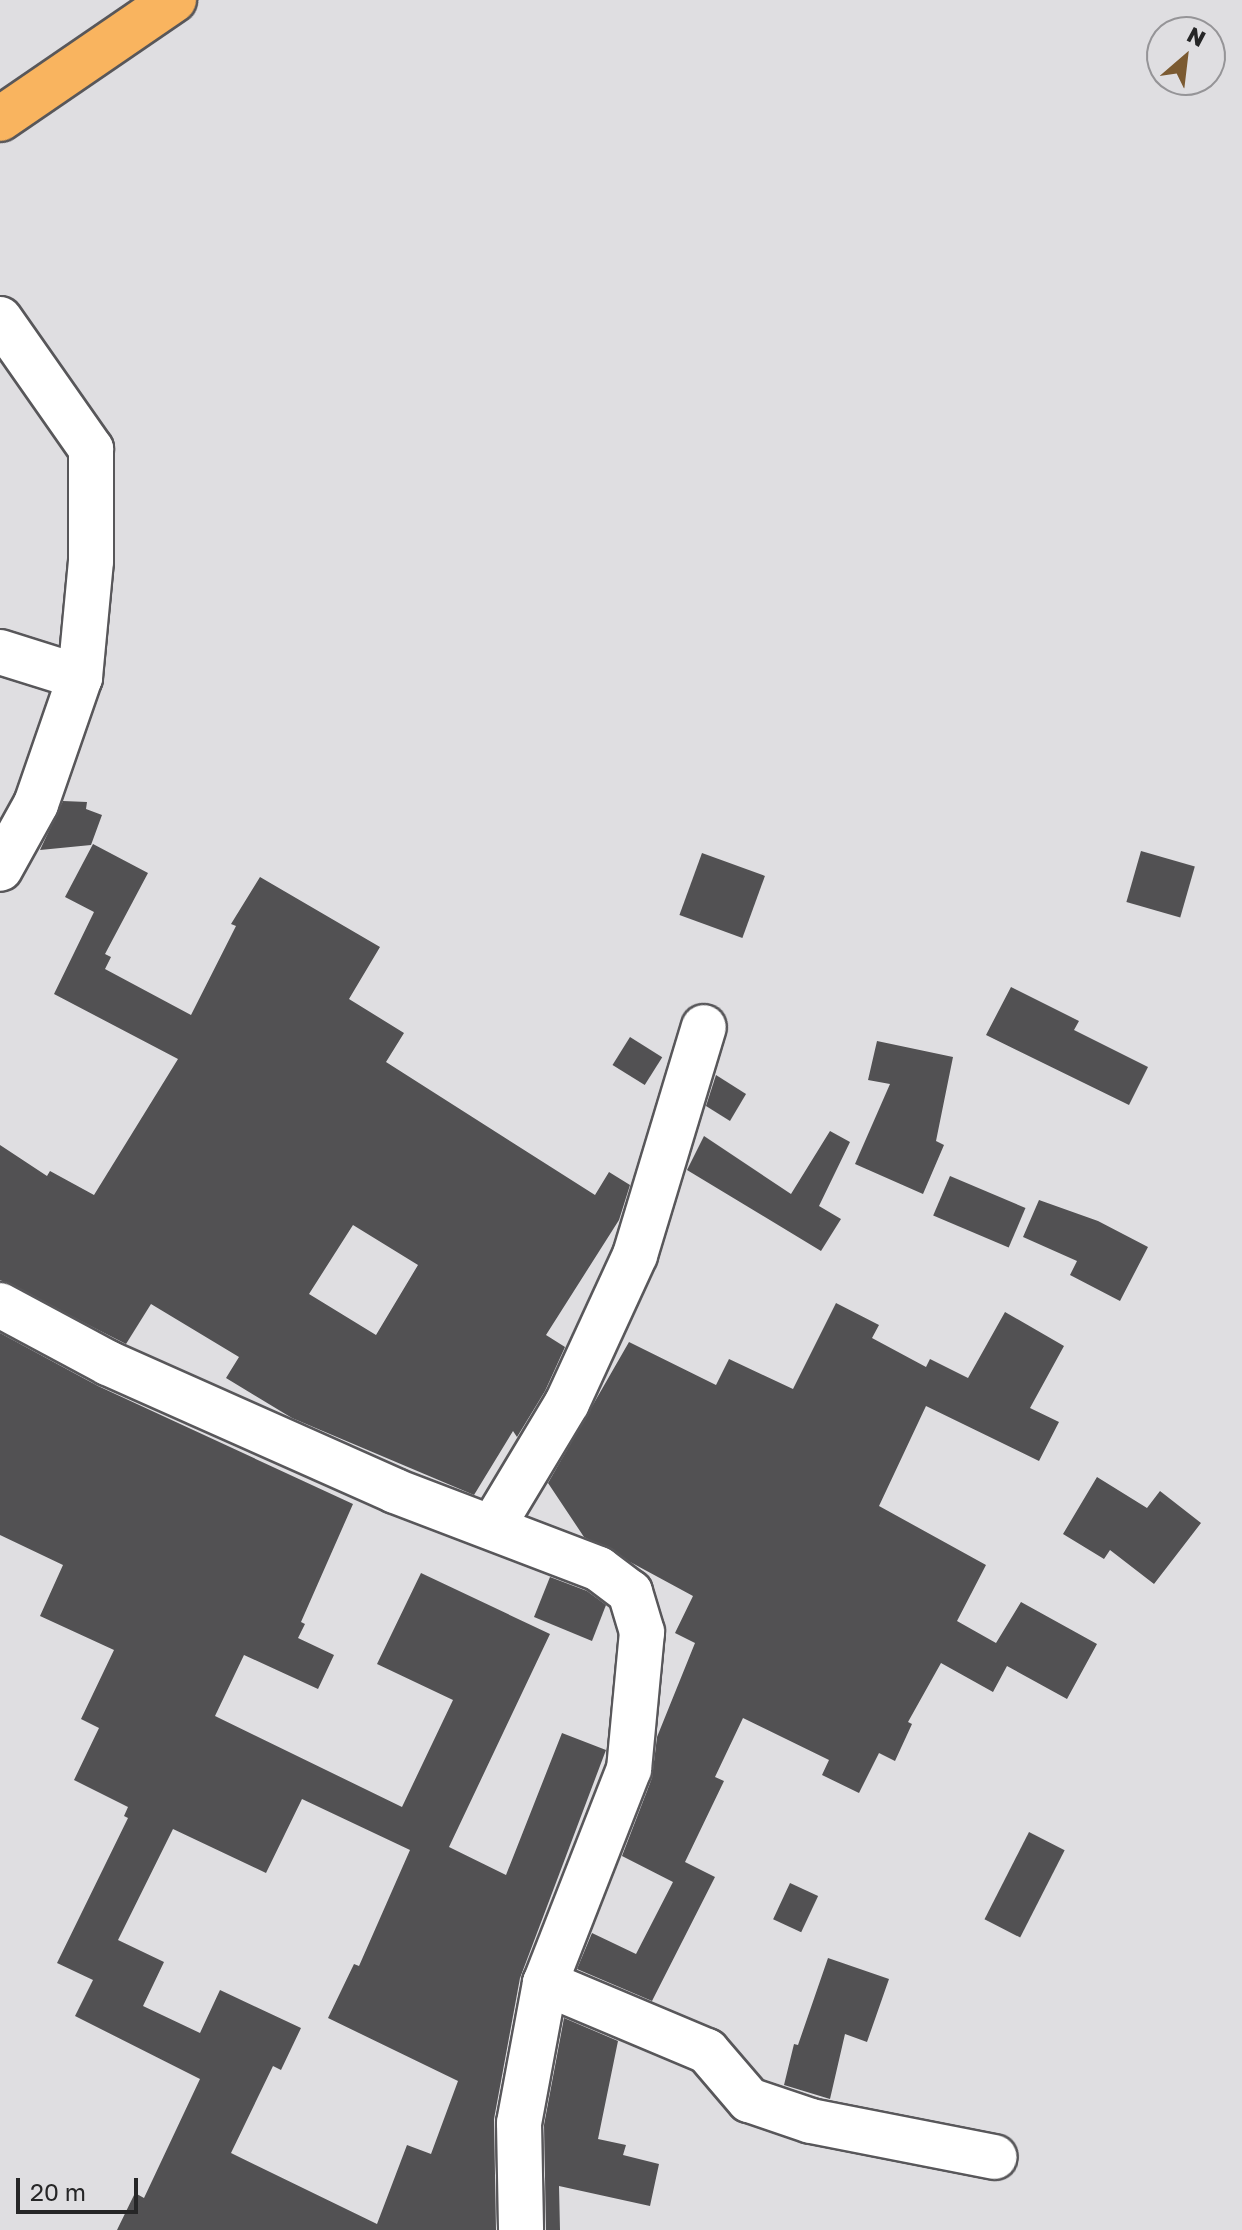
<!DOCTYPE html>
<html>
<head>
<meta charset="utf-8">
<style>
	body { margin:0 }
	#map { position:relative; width:1242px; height:2230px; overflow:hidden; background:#dfdee1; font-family:"Golos Text",sans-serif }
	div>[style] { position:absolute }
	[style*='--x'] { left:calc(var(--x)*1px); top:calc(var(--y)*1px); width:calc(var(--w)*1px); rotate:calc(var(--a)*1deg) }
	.building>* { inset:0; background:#525153; transform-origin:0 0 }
	.roads { filter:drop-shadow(2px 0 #58575a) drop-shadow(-2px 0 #58575a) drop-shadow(0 2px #58575a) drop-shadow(0 -2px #58575a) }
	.minor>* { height:44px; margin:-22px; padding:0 22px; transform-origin:22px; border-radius:22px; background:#fff }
	.highway>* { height:44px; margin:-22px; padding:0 22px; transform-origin:22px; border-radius:22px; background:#f9b45f }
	span { translate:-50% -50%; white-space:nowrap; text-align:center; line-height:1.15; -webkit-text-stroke:8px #dfdee1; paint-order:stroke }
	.north { position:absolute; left:1146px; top:16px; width:80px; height:80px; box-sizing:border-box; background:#dfdee1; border:2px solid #959497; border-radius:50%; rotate:28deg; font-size:22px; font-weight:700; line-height:32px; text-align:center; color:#262627 }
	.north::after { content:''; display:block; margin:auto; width:28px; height:36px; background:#7b5a31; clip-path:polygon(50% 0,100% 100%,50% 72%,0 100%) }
	.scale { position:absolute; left:16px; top:2178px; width:122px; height:36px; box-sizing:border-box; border:4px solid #262627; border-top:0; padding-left:10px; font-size:24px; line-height:28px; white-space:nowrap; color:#262627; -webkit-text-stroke:6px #dfdee1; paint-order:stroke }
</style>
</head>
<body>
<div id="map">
	<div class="building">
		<div style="clip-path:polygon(63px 801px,87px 802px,86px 809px,102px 815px,91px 845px,40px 850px)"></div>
		<div style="clip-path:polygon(evenodd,93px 844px,148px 873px,105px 954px,111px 957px,105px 969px,191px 1015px,236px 926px,231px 924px,260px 877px,380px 947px,349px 999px,404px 1033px,386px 1062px,595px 1195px,609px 1172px,630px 1185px,619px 1220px,546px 1335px,565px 1347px,545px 1391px,517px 1437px,513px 1431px,474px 1495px,292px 1418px,226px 1378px,239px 1357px,151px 1304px,126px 1344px,0 1280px,0 1145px,47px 1176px,50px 1171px,94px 1195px,178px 1059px,54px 994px,94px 912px,65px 897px,93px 844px,353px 1225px,418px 1265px,376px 1335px,309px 1294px,353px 1225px)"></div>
		<div style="left:1141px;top:851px;width:56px;height:53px;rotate:16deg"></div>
		<div style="left:702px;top:853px;width:67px;height:66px;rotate:20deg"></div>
		<div style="clip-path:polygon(1011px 987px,1079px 1021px,1074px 1030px,1148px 1067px,1129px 1105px,986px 1035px)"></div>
		<div style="left:630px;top:1037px;width:38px;height:33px;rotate:32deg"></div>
		<div style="clip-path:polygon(877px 1041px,953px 1057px,936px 1141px,944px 1145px,923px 1194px,855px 1164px,890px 1084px,868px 1080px)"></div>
		<div style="clip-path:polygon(716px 1075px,746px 1094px,730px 1121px,706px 1106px)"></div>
		<div style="clip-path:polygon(830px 1131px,850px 1142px,819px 1206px,841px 1219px,821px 1251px,687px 1170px,704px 1136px,791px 1194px)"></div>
		<div style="left:950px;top:1176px;width:82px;height:43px;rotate:23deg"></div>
		<div style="clip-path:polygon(1039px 1200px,1098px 1221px,1148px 1247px,1120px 1301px,1070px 1275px,1077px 1261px,1023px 1237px)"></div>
		<div style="clip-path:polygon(836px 1303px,879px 1325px,872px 1338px,926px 1367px,930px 1359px,968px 1378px,1005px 1312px,1064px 1346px,1030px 1408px,1059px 1422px,1039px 1461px,926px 1406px,879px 1506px,986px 1565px,957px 1621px,996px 1643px,1021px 1602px,1097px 1644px,1067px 1699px,1007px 1666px,993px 1692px,941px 1663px,908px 1722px,912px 1724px,895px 1761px,879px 1753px,859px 1793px,822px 1775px,829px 1760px,743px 1718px,715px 1777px,724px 1781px,685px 1862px,715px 1877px,652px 2001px,577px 1969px,592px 1933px,636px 1954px,673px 1882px,622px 1856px,652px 1778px,657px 1737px,695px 1643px,675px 1633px,693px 1596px,584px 1537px,548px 1483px,629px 1342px,716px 1385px,729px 1359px,793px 1389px)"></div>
		<div style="clip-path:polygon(evenodd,0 1333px,98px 1386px,353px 1504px,301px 1622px,305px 1624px,298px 1638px,334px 1655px,318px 1689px,244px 1655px,215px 1716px,402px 1807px,453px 1700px,377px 1664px,421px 1573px,550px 1634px,449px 1847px,506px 1875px,562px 1733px,606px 1750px,520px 1978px,494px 2119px,496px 2230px,117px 2230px,135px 2193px,144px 2198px,200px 2079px,75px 2016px,93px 1980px,57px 1963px,128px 1818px,124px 1816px,128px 1807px,74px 1780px,99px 1728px,81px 1719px,114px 1650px,40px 1616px,63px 1565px,0 1535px,0 1333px,302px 1799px,410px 1850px,359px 1966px,354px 1964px,328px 2018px,458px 2081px,431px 2154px,407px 2145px,377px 2224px,231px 2153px,273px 2066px,281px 2070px,301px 2028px,220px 1990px,200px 2033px,143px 2006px,164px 1962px,118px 1940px,173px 1829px,266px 1873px,302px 1799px)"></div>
		<div style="clip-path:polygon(1097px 1477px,1147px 1508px,1160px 1491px,1201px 1523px,1154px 1584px,1110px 1550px,1104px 1559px,1063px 1534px)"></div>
		<div style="clip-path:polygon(550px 1577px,587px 1591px,606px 1605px,592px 1641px,534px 1617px)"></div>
		<div style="left:1029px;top:1832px;width:40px;height:98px;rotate:27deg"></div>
		<div style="left:790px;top:1883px;width:31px;height:40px;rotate:25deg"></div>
		<div style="clip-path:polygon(828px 1958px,889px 1979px,867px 2042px,845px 2034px,830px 2099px,784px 2085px,794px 2044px,798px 2045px)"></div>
		<div style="clip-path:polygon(564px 2018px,618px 2041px,598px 2139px,626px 2145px,623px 2155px,659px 2164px,650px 2206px,559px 2186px,560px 2230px,546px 2230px,544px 2125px)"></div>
	</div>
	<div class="roads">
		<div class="minor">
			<div style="--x:0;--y:319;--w:159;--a:55"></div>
			<div style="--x:91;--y:449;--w:112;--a:90"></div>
			<div style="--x:91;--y:561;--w:117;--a:95.4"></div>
			<div style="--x:80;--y:677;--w:134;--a:109.1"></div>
			<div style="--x:36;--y:804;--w:74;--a:119"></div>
			<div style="--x:0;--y:652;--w:84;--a:17.4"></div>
			<div style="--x:0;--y:1305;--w:123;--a:28.2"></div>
			<div style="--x:108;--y:1363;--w:314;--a:24"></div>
			<div style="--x:395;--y:1491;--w:218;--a:20.9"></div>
			<div style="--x:599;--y:1569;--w:39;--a:37"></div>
			<div style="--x:630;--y:1592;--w:42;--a:73.3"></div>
			<div style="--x:642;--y:1632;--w:138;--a:95.4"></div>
			<div style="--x:629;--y:1769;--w:230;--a:111.4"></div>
			<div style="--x:545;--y:1983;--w:142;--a:100.5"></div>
			<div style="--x:519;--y:2123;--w:107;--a:88.9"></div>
			<div style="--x:493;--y:1526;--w:144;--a:-59"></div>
			<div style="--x:567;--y:1403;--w:163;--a:-65.3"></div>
			<div style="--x:635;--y:1255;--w:238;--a:-73.2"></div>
			<div style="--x:545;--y:1983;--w:176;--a:22.8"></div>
			<div style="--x:707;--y:2051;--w:65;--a:49.4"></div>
			<div style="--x:749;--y:2100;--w:65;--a:18.7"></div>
			<div style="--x:811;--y:2121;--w:187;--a:11.1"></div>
		</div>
		<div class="highway">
			<div style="--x:0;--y:119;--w:211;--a:-34.4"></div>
		</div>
	</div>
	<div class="north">N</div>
	<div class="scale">20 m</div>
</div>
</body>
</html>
